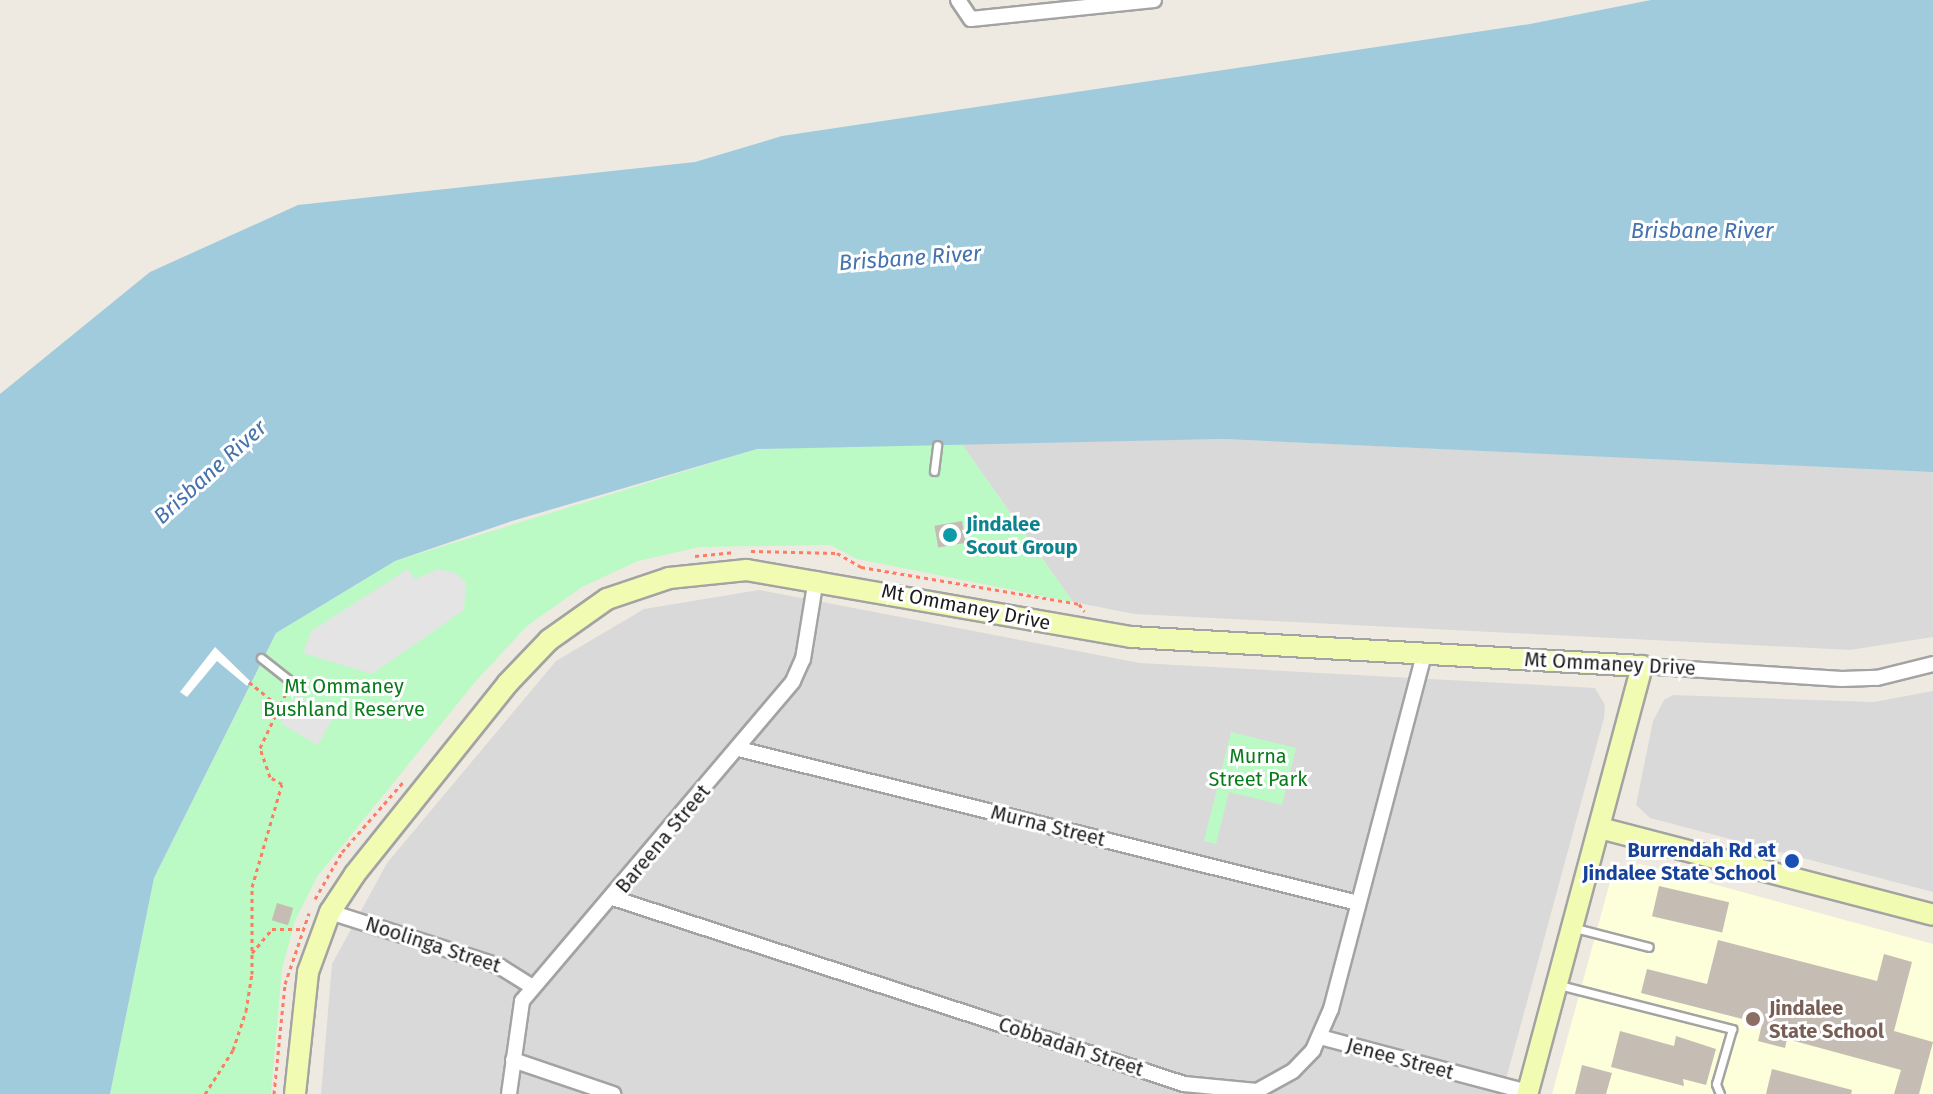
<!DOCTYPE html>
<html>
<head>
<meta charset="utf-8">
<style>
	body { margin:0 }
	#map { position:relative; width:1933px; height:1094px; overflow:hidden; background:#eeeae1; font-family:"Fira Sans",sans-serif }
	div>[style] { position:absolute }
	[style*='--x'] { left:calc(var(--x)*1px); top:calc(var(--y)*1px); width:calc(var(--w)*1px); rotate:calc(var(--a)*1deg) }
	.residential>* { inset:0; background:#dad9d9 }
	.education>* { inset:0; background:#fcffd9 }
	.park>* { inset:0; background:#bbfac5 }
	.parking>* { inset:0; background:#e4e4e4; transform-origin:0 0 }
	.water>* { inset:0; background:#a0cbdd }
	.pier>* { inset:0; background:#fff }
	.building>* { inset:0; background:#c5bdb4; transform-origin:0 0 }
	.path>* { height:3px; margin-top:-1.5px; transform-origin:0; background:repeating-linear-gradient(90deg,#fd7d62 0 4px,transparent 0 8px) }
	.roads { filter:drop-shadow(2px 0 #a3a3a3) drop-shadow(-2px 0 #a3a3a3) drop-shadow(0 2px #a3a3a3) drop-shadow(0 -2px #a3a3a3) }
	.lane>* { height:7px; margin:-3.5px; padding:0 3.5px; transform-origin:3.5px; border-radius:3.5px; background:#fff }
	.street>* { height:14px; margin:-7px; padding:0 7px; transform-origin:7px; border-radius:7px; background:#fff }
	.secondary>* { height:20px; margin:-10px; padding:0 10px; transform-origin:10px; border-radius:10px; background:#f2fbb2 }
	.dots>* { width:22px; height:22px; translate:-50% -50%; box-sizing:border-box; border:4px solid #fff; border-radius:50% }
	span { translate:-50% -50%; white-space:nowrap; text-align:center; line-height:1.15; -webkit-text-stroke:6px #fff; paint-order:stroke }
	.culture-label { font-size:20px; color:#0d838f; font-weight:700 }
	.left { translate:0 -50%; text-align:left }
	.street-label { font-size:20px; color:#1c1c1c }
	.park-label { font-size:20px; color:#087b1a }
	.transit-label { font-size:20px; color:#164399; font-weight:700 }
	.right { translate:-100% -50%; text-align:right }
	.education-label { font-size:20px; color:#785e54; font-weight:700 }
	.water-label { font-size:22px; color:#4673ad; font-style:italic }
</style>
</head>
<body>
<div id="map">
	<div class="residential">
		<div style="clip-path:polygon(1223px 439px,1933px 471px,1933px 637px,1850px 650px,1135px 614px,1073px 602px,961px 443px)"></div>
		<div style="clip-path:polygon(759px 590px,1140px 663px,1595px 688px,1605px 705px,1604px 718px,1502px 1094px,321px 1094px,332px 964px,387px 863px,556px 661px,644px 609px)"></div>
		<div style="clip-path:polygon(1933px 691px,1933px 892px,1650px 818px,1636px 805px,1653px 721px,1664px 700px,1673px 695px,1874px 702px)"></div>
	</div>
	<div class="education">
		<div style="clip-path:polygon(1640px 864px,1933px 944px,1933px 1094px,1552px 1094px,1610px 882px,1616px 871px)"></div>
	</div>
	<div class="park">
		<div style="clip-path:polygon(961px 443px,1073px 602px,857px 559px,830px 545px,700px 547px,638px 561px,582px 587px,527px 626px,476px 681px,317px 877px,295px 921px,282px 969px,271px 1094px,110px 1094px,154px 878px,276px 633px,395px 561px,757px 449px)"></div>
		<div style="clip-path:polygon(1231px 732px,1296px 748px,1282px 805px,1229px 792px,1216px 844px,1204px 841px)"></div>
	</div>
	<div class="parking">
		<div style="clip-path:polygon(408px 569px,415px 579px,438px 569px,456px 573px,466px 582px,464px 610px,372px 674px,303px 653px,311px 631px)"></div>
		<div style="left:297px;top:695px;width:43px;height:33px;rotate:30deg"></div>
	</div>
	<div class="water">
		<div style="clip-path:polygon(1651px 0,1933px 0,1933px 472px,1223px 439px,757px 449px,512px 521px,395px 561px,276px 633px,154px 878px,110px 1094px,0 1094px,0 394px,150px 272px,298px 205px,695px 162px,782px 136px,1530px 24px)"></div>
	</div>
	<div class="pier">
		<div style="clip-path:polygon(215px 647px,250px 681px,247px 686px,217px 661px,187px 697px,180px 692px)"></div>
	</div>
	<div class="building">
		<div style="left:962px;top:521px;width:22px;height:28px;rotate:80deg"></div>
		<div style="left:1659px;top:886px;width:72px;height:31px;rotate:13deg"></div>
		<div style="left:277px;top:903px;width:17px;height:18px;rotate:17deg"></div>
		<div style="clip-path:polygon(1718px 940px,1877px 981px,1884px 954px,1912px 962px,1894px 1031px,1933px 1042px,1919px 1094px,1894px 1094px,1901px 1070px,1787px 1039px,1785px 1048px,1758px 1041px,1762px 1024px,1641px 993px,1647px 969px,1707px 984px)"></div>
		<div style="clip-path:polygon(1620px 1031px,1674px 1046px,1676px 1036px,1716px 1049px,1706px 1085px,1683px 1079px,1684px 1086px,1611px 1067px)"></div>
		<div style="clip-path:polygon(1582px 1065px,1612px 1073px,1606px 1094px,1575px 1094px)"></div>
		<div style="clip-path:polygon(1772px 1069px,1852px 1090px,1851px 1094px,1766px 1094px)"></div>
	</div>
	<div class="path">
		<div style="--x:751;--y:551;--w:86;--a:1.3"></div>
		<div style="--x:837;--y:553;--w:28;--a:30"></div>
		<div style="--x:861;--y:567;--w:221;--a:9.6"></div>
		<div style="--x:1079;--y:604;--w:9;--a:54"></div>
		<div style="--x:695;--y:556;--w:40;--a:-5.7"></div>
		<div style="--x:249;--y:682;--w:38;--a:39"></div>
		<div style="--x:315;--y:899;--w:54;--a:-60.1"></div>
		<div style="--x:342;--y:852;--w:94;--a:-48.9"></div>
		<div style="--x:252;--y:953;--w:31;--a:-50"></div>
		<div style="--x:272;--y:929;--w:29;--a:0"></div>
		<div style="--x:205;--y:1094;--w:52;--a:-57.5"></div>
		<div style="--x:233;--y:1050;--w:41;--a:-71.6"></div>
		<div style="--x:246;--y:1011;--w:37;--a:-81"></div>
		<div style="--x:252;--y:974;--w:87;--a:-90"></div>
		<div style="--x:252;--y:887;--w:107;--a:-73.8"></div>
		<div style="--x:282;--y:784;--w:14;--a:-150"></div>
		<div style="--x:270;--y:777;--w:31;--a:-109"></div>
		<div style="--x:260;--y:748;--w:61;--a:-64.7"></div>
		<div style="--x:274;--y:1094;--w:111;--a:-84.3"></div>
		<div style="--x:285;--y:984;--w:75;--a:-71.3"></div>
	</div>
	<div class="roads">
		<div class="lane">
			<div style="--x:934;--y:471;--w:26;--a:-83"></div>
			<div style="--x:261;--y:658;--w:41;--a:38"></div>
			<div style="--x:1575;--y:928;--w:76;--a:14.4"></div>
			<div style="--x:1559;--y:985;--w:179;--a:14.3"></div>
			<div style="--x:1732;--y:1029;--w:57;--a:106.2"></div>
			<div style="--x:1716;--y:1084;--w:11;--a:68"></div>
		</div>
		<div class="street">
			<div style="--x:958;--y:0;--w:23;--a:56"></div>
			<div style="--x:971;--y:19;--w:184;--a:-5.9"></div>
			<div style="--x:1642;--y:666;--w:200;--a:3.7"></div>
			<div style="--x:1842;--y:679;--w:35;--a:-2"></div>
			<div style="--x:1877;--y:678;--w:58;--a:-14"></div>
			<div style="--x:739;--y:749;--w:638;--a:13.97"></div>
			<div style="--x:613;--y:898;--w:601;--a:18.04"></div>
			<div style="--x:1184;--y:1084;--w:73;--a:5.5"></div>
			<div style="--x:1257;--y:1091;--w:41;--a:-29.1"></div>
			<div style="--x:1293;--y:1071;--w:29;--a:-46"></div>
			<div style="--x:1313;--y:1050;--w:45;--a:-66.3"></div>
			<div style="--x:1331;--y:1009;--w:367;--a:-75.3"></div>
			<div style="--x:330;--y:912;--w:177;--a:17.7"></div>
			<div style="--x:499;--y:966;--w:38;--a:32"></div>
			<div style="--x:1320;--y:1037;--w:215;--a:14.8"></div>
			<div style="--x:513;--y:1060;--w:106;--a:18.8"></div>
			<div style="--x:509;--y:1094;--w:94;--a:-82"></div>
			<div style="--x:522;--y:1001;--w:419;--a:-49.7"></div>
			<div style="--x:793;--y:681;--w:24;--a:-66"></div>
			<div style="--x:803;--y:659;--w:81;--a:-80.8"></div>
		</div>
		<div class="secondary">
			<div style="--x:1600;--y:828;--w:344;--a:14.6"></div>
			<div style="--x:295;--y:1094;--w:123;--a:-83.9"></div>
			<div style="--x:308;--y:972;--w:64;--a:-69.9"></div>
			<div style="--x:330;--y:912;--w:45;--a:-56.7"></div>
			<div style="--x:355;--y:874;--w:243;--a:-51.3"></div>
			<div style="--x:507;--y:684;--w:61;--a:-46.3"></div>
			<div style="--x:549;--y:640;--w:71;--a:-35.3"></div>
			<div style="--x:607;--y:599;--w:65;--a:-18.7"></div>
			<div style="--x:669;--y:578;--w:78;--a:-5.9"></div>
			<div style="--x:747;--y:570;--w:390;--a:9.9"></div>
			<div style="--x:1131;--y:637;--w:512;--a:3.25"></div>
			<div style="--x:1642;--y:666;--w:443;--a:105"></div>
		</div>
	</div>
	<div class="dots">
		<div style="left:950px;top:535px;background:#0f9aa8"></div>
		<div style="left:1792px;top:861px;background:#1a4fb4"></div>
		<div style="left:1753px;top:1019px;background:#8d6e63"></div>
	</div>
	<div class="culture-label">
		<span class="left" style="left:966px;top:536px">Jindalee<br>Scout Group</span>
	</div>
	<div class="street-label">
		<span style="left:966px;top:607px;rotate:11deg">Mt Ommaney Drive</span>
		<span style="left:1610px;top:664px;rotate:3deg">Mt Ommaney Drive</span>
		<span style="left:1048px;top:826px;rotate:14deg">Murna Street</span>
		<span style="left:663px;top:839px;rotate:-50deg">Bareena Street</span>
		<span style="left:433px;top:945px;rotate:18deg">Noolinga Street</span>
		<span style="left:1071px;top:1047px;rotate:18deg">Cobbadah Street</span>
		<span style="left:1400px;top:1059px;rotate:15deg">Jenee Street</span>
	</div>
	<div class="park-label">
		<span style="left:344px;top:698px">Mt Ommaney<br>Bushland Reserve</span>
		<span style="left:1258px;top:768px">Murna<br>Street Park</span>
	</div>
	<div class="transit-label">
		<span class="right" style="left:1776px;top:862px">Burrendah Rd at<br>Jindalee State School</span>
	</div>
	<div class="education-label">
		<span class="left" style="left:1769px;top:1020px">Jindalee<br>State School</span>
	</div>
	<div class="water-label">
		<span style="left:1702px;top:231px">Brisbane River</span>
		<span style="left:910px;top:258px;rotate:-4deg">Brisbane River</span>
		<span style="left:210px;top:472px;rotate:-42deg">Brisbane River</span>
	</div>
</div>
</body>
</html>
